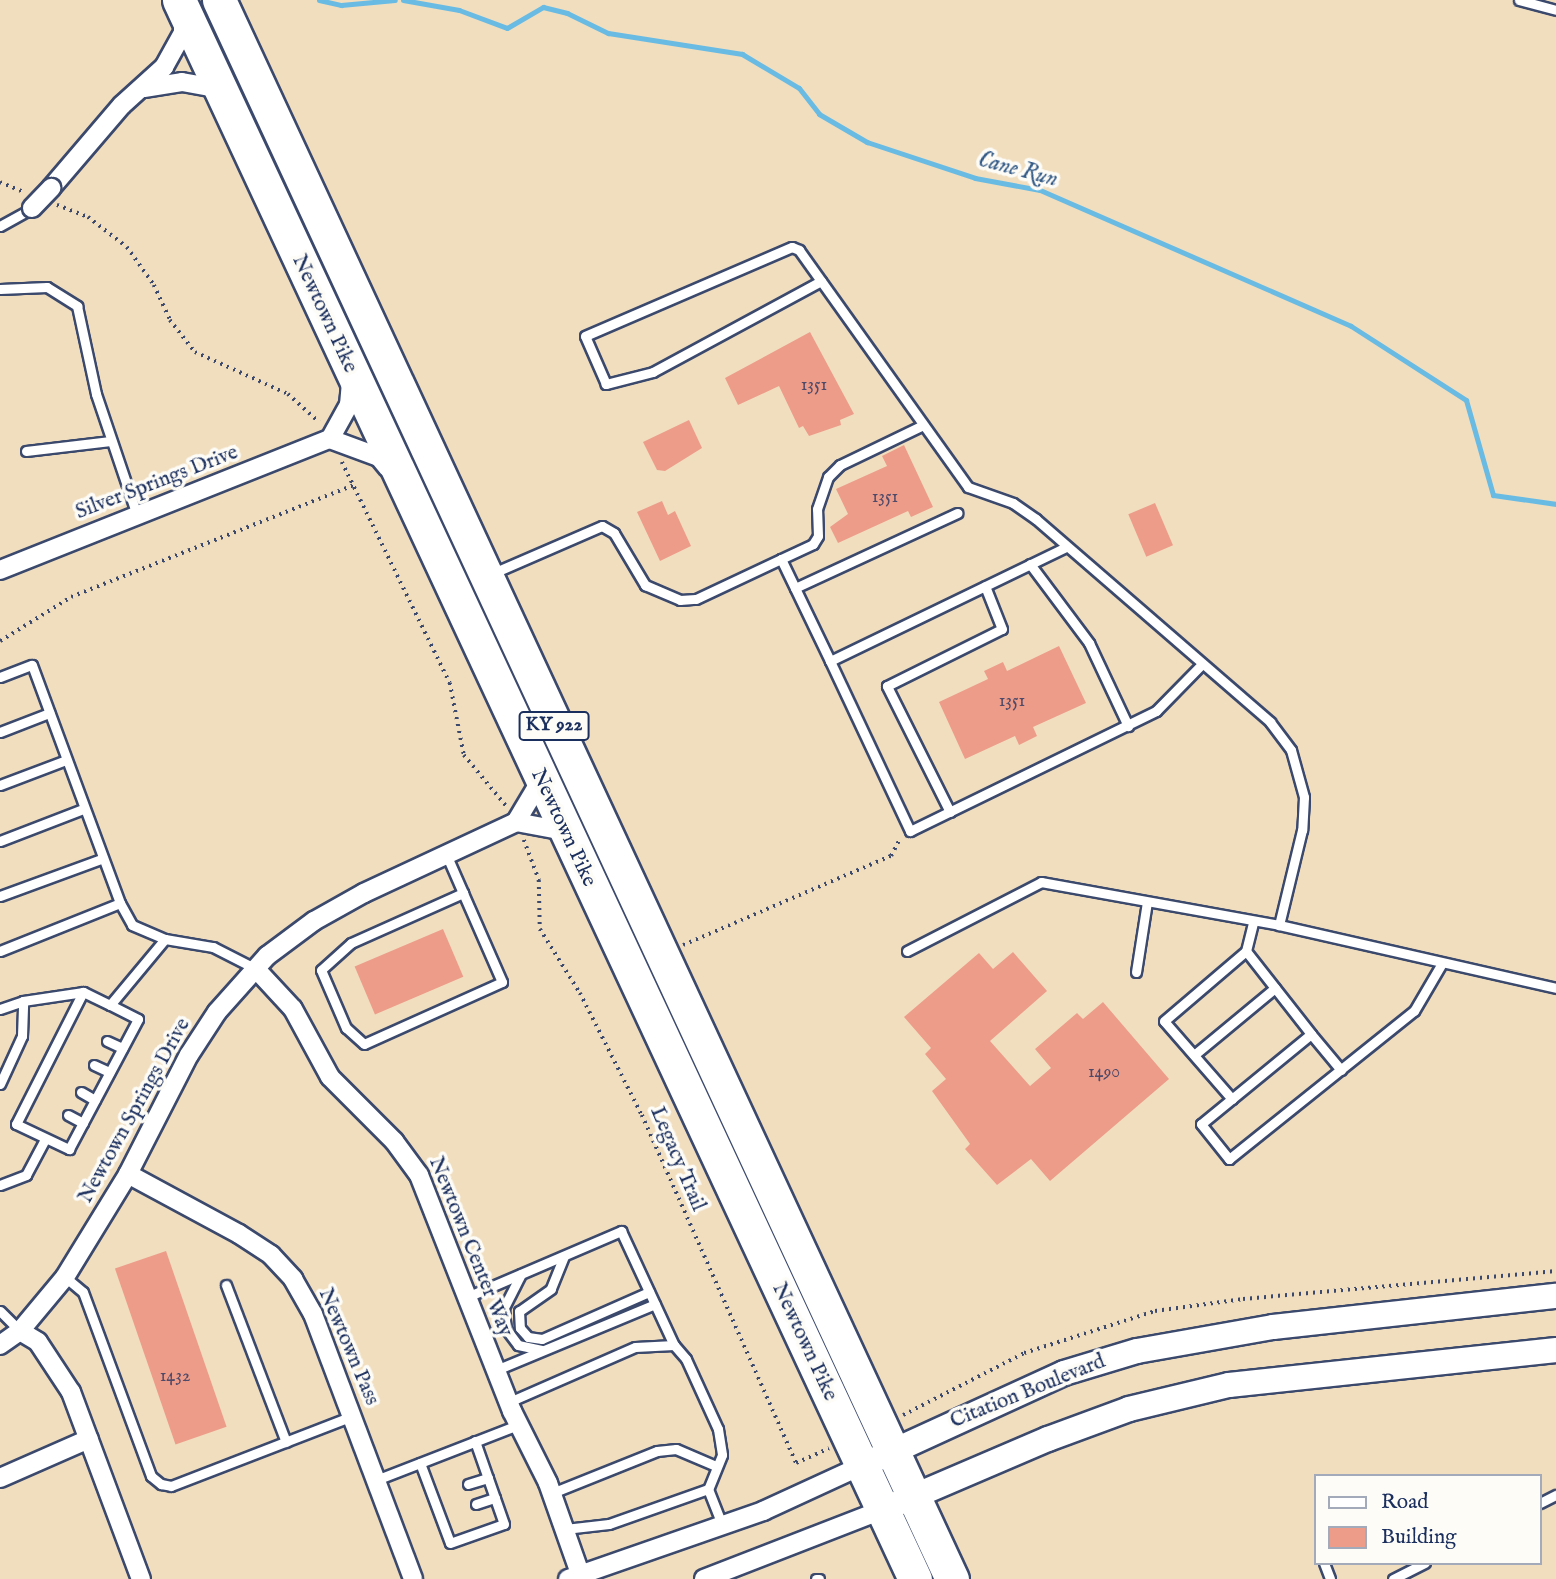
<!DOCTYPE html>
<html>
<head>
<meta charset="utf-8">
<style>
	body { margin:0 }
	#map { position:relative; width:1556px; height:1579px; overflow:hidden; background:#f1debf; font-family:"IM FELL English",serif }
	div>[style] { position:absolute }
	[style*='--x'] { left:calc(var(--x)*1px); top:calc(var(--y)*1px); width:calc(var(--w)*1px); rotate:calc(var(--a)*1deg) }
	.stream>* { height:5px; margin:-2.5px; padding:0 2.5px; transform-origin:2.5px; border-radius:2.5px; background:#69bbe4 }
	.building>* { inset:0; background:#ed9c89; transform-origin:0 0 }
	.path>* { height:3.5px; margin-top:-1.75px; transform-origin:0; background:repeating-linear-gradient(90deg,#3b496d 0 2px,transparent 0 7px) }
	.roads { filter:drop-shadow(2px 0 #3b496d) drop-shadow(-2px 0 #3b496d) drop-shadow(0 2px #3b496d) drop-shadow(0 -2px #3b496d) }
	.lane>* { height:9px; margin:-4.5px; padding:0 4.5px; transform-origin:4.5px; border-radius:4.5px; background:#fff }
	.street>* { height:18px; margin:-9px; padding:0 9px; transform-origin:9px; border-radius:9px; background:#fff }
	.secondary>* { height:24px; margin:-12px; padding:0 12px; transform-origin:12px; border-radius:12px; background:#fff }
	.highway>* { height:33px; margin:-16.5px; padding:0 16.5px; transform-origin:16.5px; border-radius:16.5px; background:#fff }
	.bridges { filter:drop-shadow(2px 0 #3b496d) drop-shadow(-2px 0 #3b496d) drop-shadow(0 2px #3b496d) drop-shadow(0 -2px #3b496d) }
	.street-bridge>* { height:18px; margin:-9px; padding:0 9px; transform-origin:9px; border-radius:9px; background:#fff }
	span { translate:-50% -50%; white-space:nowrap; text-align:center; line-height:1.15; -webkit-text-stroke:7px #fdfcf7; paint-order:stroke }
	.number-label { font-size:18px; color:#504a69 }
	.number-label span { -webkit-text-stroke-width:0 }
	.shield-label span { padding:2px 5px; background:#fdfcf7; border:2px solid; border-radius:5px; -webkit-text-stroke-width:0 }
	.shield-label { font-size:19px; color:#1b2f5e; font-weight:700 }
	.street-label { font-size:21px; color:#1b2f5e }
	.water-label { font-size:23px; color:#325986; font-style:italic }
	.legend { position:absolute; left:1314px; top:1474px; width:228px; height:91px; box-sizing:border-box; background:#fdfcf7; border:2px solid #a3aaba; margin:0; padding:9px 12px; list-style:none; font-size:21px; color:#1b2f5e }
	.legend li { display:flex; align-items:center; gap:14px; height:35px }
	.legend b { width:35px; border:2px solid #a3aaba }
</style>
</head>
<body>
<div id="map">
	<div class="stream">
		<div style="--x:319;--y:0;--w:23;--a:13"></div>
		<div style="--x:341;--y:5;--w:54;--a:-5.3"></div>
		<div style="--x:403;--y:0;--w:57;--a:10.1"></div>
		<div style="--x:459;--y:10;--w:51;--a:20.6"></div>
		<div style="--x:507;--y:28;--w:42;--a:-30.3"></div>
		<div style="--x:543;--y:7;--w:25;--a:14"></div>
		<div style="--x:567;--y:13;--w:46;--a:26"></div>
		<div style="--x:608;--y:33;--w:136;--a:8.9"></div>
		<div style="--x:742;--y:54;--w:66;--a:30.8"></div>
		<div style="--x:799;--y:88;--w:33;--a:52"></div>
		<div style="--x:819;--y:114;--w:56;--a:30.3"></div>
		<div style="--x:867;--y:142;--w:114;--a:18.4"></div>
		<div style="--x:975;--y:178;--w:66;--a:10.5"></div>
		<div style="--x:1040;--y:190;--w:339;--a:23.6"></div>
		<div style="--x:1351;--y:326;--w:137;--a:32.8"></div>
		<div style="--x:1466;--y:400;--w:99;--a:74.1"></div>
		<div style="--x:1493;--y:495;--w:64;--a:8.1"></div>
	</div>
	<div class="building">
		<div style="clip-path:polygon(810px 332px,854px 414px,840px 420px,841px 425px,809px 436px,803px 426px,799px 428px,779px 386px,738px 405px,725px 378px)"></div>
		<div style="clip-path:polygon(689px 420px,702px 448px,665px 471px,657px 470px,643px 442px)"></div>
		<div style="clip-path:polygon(904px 445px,933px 507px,911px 517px,908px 511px,838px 543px,830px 527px,848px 514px,836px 489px,887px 466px,882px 456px)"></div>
		<div style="clip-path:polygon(662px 501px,668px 515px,675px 511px,691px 546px,660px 561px,637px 512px)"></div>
		<div style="left:1155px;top:503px;width:46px;height:29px;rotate:67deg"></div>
		<div style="clip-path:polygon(1059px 646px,1086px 703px,1033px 727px,1037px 736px,1019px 745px,1015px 736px,965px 759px,939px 702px,988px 679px,984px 671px,1003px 662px,1007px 671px)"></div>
		<div style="left:443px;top:929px;width:52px;height:96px;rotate:67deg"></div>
		<div style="clip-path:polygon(1013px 952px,1047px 991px,990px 1041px,1030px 1086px,1051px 1068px,1035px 1049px,1077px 1013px,1083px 1019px,1103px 1002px,1169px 1079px,1050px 1181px,1031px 1159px,997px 1185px,965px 1149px,970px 1144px,932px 1091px,946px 1079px,925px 1054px,931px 1048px,904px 1017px,979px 953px,993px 969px)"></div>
		<div style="left:166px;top:1251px;width:186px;height:54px;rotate:71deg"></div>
	</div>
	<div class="path">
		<div style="--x:0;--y:182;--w:26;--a:23"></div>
		<div style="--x:57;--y:205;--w:33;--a:21"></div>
		<div style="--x:88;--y:217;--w:49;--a:37.6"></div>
		<div style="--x:127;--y:247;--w:47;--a:54.6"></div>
		<div style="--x:154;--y:285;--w:38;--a:65"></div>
		<div style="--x:170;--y:320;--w:41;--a:52"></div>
		<div style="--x:195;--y:352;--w:102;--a:24.3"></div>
		<div style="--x:288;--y:394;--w:42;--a:42.1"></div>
		<div style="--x:342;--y:462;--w:246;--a:64"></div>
		<div style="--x:450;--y:683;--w:73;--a:79"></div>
		<div style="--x:464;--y:755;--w:67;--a:50.4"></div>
		<div style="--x:0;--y:641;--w:84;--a:-31.8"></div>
		<div style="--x:71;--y:597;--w:304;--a:-21.6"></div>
		<div style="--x:524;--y:840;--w:43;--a:69.4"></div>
		<div style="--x:539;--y:880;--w:49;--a:88.8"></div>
		<div style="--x:540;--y:929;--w:75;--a:58"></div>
		<div style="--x:580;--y:993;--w:137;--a:63.1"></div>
		<div style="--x:642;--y:1115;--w:381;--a:66.1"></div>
		<div style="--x:796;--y:1463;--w:36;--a:-24"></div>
		<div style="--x:683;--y:945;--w:226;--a:-23.2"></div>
		<div style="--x:891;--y:856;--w:20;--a:-63"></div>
		<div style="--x:903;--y:1415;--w:136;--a:-27.1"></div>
		<div style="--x:1024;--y:1353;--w:138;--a:-17.8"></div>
		<div style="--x:1155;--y:1311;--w:89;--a:-7.8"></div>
		<div style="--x:1243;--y:1299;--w:314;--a:-5.1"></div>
	</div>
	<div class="roads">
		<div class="lane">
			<div style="--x:1519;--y:0;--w:38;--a:15"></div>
			<div style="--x:0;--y:226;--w:37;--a:-29"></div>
			<div style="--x:821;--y:281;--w:191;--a:151.6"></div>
			<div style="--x:653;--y:372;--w:49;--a:165.7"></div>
			<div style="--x:606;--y:384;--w:52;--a:-113.6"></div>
			<div style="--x:585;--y:336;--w:225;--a:-23.3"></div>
			<div style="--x:792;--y:247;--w:8;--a:23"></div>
			<div style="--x:799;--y:250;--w:291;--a:54.5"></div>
			<div style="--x:968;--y:487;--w:48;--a:19.6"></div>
			<div style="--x:1013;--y:503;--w:28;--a:35"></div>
			<div style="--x:1036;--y:519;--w:310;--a:40.9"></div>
			<div style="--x:1270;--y:722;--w:35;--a:53"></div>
			<div style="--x:1291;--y:750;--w:49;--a:74.5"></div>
			<div style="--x:1304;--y:797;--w:33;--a:93"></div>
			<div style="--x:1302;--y:830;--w:98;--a:103.6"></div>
			<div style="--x:1279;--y:925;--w:284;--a:12.8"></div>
			<div style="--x:0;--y:289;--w:47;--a:-2.4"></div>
			<div style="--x:47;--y:287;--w:36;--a:32"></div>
			<div style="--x:77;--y:306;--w:90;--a:77.8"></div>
			<div style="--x:96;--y:394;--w:128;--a:71.3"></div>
			<div style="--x:26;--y:451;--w:85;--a:-6.8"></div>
			<div style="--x:1066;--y:547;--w:262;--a:154.2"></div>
			<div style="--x:830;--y:661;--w:188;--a:64.8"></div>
			<div style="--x:910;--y:831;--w:274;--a:-26"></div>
			<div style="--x:1156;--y:711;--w:66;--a:-45.6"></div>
			<div style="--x:781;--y:559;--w:35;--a:-25"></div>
			<div style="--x:813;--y:544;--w:9;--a:-58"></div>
			<div style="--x:818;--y:536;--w:27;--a:-92"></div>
			<div style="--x:817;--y:509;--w:34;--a:-71"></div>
			<div style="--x:828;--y:477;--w:17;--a:-45"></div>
			<div style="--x:840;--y:465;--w:92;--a:-25.7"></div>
			<div style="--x:1030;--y:564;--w:99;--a:53.2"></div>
			<div style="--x:1089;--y:643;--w:92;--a:64.8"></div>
			<div style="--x:491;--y:574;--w:121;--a:-23.4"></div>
			<div style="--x:602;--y:526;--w:14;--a:30"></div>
			<div style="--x:614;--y:533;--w:61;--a:59.2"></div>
			<div style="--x:645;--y:585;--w:38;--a:23"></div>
			<div style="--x:680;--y:600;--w:16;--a:-4"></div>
			<div style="--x:696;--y:599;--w:94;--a:-25.2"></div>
			<div style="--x:781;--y:559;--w:113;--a:64.3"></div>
			<div style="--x:795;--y:588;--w:179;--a:-24.8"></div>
			<div style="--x:0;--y:677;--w:34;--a:-21"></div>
			<div style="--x:32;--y:665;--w:254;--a:69.7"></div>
			<div style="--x:120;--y:903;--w:25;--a:61"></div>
			<div style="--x:132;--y:925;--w:36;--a:23"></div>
			<div style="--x:0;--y:732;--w:53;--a:-21.2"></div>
			<div style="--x:0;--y:785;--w:71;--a:-20.7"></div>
			<div style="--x:950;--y:812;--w:141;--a:-116.6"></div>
			<div style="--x:887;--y:686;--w:128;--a:-26.4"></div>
			<div style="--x:1002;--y:629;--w:46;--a:-111.6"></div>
			<div style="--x:0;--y:841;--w:89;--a:-21.1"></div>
			<div style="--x:446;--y:854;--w:43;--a:66.4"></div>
			<div style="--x:463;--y:893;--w:97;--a:66.3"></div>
			<div style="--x:502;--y:982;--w:151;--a:155.8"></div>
			<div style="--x:364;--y:1044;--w:24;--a:-138"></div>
			<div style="--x:346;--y:1028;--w:63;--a:-113.3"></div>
			<div style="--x:321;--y:970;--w:40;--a:-42"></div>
			<div style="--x:351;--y:943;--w:123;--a:-24.1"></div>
			<div style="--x:0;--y:896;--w:108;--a:-20.1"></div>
			<div style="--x:0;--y:951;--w:129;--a:-21.8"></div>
			<div style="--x:907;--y:951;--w:151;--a:-27.2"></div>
			<div style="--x:1041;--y:882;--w:242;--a:10.2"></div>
			<div style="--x:1246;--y:951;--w:30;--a:-76"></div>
			<div style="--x:1136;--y:972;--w:71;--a:-81.1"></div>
			<div style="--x:110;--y:1005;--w:30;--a:-154"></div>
			<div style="--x:83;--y:992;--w:148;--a:116.9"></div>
			<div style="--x:16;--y:1124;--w:59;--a:25.3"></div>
			<div style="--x:69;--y:1149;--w:147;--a:-62"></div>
			<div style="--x:138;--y:1019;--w:31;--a:-153"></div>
			<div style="--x:110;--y:1005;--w:86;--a:-50.2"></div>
			<div style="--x:165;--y:939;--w:49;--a:9.5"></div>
			<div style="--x:213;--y:947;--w:48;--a:27.1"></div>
			<div style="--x:0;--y:1009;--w:24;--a:-19"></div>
			<div style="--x:107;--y:1041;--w:17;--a:25"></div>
			<div style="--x:1194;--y:1055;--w:105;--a:-39.6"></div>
			<div style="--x:94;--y:1065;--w:17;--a:25"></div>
			<div style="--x:1341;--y:1070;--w:47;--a:-129.8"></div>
			<div style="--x:1311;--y:1034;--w:142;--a:140.7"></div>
			<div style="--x:1201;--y:1124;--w:45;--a:51.3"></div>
			<div style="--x:1229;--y:1159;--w:237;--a:-38.7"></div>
			<div style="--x:1414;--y:1011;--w:56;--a:-59.7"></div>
			<div style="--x:0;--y:1084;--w:53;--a:-65.4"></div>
			<div style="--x:22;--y:1036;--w:35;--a:-88"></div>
			<div style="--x:23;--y:1001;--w:61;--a:-8.5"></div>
			<div style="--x:81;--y:1092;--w:16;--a:30"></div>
			<div style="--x:1232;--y:1099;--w:103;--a:-131.1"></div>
			<div style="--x:1164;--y:1021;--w:108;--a:-40.5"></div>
			<div style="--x:1246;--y:951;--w:105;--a:51.9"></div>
			<div style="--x:68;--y:1115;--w:17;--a:28"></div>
			<div style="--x:0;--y:1185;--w:28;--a:-21"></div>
			<div style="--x:26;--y:1175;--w:40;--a:-62"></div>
			<div style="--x:564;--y:1256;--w:35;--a:112"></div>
			<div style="--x:551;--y:1289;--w:39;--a:145"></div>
			<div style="--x:519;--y:1311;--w:17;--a:87"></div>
			<div style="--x:520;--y:1328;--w:12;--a:48"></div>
			<div style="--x:528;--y:1337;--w:14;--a:8"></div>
			<div style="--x:542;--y:1339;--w:117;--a:-23.7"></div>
			<div style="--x:521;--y:1274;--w:38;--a:117"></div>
			<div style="--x:504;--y:1308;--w:21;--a:85"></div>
			<div style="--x:506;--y:1329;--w:20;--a:53"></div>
			<div style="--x:518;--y:1345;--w:24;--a:12"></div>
			<div style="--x:65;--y:1277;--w:23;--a:40"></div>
			<div style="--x:83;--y:1292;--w:196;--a:69.7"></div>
			<div style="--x:151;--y:1476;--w:13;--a:39"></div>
			<div style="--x:161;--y:1484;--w:10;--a:11"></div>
			<div style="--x:171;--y:1486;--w:194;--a:-21.1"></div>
			<div style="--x:226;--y:1285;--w:168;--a:69.1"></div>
			<div style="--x:467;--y:1297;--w:168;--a:-23.2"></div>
			<div style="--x:621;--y:1231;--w:126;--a:65.1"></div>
			<div style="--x:0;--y:1311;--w:28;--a:45"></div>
			<div style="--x:496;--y:1370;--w:172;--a:-22.5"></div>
			<div style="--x:509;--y:1402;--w:137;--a:-23.6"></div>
			<div style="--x:635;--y:1347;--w:39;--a:-3"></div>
			<div style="--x:674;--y:1345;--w:18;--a:49"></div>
			<div style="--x:686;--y:1359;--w:77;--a:65.4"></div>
			<div style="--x:718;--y:1429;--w:26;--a:81"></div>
			<div style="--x:722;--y:1455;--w:37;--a:112"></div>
			<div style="--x:708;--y:1489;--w:41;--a:68.5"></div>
			<div style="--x:420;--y:1463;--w:85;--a:69.4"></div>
			<div style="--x:450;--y:1543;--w:57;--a:-19.4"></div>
			<div style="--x:504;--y:1524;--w:88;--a:-109.3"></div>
			<div style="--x:376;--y:1480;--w:152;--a:-21.2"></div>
			<div style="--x:468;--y:1484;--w:21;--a:-17"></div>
			<div style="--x:552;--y:1493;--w:113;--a:-21.8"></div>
			<div style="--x:657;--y:1451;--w:19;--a:-6"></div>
			<div style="--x:676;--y:1449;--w:43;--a:23"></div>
			<div style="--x:1540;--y:1503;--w:18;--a:-27"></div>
			<div style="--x:476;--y:1504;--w:20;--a:-18"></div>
			<div style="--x:565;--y:1529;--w:44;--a:-6.5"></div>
			<div style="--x:609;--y:1524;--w:105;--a:-19.5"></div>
			<div style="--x:1324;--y:1563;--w:17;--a:69"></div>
			<div style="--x:816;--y:1579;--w:3;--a:0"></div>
			<div style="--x:1393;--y:1579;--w:36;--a:-27"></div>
		</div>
		<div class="street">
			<div style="--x:144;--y:88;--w:38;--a:-9"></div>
			<div style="--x:182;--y:82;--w:39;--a:10"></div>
			<div style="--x:51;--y:188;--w:109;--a:-49.5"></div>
			<div style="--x:122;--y:105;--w:57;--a:-42.1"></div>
			<div style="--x:164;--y:67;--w:39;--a:-61"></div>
			<div style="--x:183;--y:33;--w:15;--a:-90"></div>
			<div style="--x:330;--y:439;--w:39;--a:-61"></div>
			<div style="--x:349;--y:405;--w:24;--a:-85"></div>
			<div style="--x:0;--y:570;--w:355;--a:-21.7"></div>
			<div style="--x:330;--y:439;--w:52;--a:20.2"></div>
			<div style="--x:379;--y:457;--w:14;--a:51"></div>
			<div style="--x:516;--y:822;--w:49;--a:-59.2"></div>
			<div style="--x:256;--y:969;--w:54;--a:47.2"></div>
			<div style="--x:293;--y:1009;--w:77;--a:61.4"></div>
			<div style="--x:330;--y:1077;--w:91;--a:45"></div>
			<div style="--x:394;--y:1141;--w:42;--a:53.7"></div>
			<div style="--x:419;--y:1175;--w:254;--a:68.5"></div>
			<div style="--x:512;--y:1411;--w:80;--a:63.4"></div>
			<div style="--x:548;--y:1483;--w:102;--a:70.5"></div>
			<div style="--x:128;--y:1174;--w:126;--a:28.4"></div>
			<div style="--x:239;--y:1234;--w:38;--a:33"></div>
			<div style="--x:271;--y:1255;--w:33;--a:47"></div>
			<div style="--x:293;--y:1279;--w:40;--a:60.3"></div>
			<div style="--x:313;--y:1314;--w:283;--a:69.3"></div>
			<div style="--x:20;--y:1331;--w:21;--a:31"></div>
			<div style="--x:38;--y:1342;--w:60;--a:56.6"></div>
			<div style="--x:71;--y:1392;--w:200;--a:69.5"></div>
			<div style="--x:0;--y:1345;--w:24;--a:-35"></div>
			<div style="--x:20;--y:1331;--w:70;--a:-50.2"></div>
			<div style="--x:65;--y:1277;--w:121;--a:-58.5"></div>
			<div style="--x:128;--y:1174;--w:134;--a:-62.9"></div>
			<div style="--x:189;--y:1055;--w:51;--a:-56.9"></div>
			<div style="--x:217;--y:1012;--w:75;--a:-48.2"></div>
			<div style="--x:267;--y:956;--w:59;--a:-36.7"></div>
			<div style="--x:314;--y:921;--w:57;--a:-29.2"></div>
			<div style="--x:364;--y:893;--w:168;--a:-25"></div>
			<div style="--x:516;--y:822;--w:49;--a:10.6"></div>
			<div style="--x:0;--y:1478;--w:97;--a:-23.7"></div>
			<div style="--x:568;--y:1579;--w:207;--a:-19.2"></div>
			<div style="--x:763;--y:1511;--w:108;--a:-24.7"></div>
			<div style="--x:704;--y:1579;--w:191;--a:-21.2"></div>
		</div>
		<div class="secondary">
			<div style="--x:861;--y:1466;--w:223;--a:-24.6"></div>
			<div style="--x:1064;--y:1373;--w:76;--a:-16.8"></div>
			<div style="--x:1137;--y:1351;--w:138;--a:-10"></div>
			<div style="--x:1273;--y:1327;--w:285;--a:-6.3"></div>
			<div style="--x:882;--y:1510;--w:181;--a:-23.2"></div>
			<div style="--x:1048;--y:1439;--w:86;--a:-20.3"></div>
			<div style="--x:1129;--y:1409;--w:103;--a:-13.5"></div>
			<div style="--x:1229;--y:1385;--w:329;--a:-6.1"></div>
		</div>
		<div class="highway">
			<div style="--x:179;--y:0;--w:1742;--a:65.01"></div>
			<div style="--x:219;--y:0;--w:1741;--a:65.1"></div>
		</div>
	</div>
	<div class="bridges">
		<div class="street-bridge">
			<div style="--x:32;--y:208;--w:28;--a:-46"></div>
		</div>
	</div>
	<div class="number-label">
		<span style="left:814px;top:386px">1351</span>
		<span style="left:885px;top:498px">1351</span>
		<span style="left:1012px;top:702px">1351</span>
		<span style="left:1104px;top:1073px">1490</span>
		<span style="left:175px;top:1377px">1432</span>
	</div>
	<div class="shield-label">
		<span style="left:554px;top:726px">KY 922</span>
	</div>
	<div class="street-label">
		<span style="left:324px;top:314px;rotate:65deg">Newtown Pike</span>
		<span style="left:157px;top:483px;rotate:-21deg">Silver Springs Drive</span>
		<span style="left:563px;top:828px;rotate:65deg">Newtown Pike</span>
		<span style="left:135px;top:1111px;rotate:-61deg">Newtown Springs Drive</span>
		<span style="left:677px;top:1159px;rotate:67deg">Legacy Trail</span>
		<span style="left:470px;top:1247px;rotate:68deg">Newtown Center Way</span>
		<span style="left:804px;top:1342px;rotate:65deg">Newtown Pike</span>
		<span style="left:348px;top:1347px;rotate:67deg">Newtown Pass</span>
		<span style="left:1028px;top:1392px;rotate:-22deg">Citation Boulevard</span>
	</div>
	<div class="water-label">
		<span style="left:1018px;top:170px;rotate:15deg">Cane Run</span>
	</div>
	<ul class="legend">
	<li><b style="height:9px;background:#fff"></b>Road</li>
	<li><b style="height:19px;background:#ed9c89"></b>Building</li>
	</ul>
</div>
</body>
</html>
